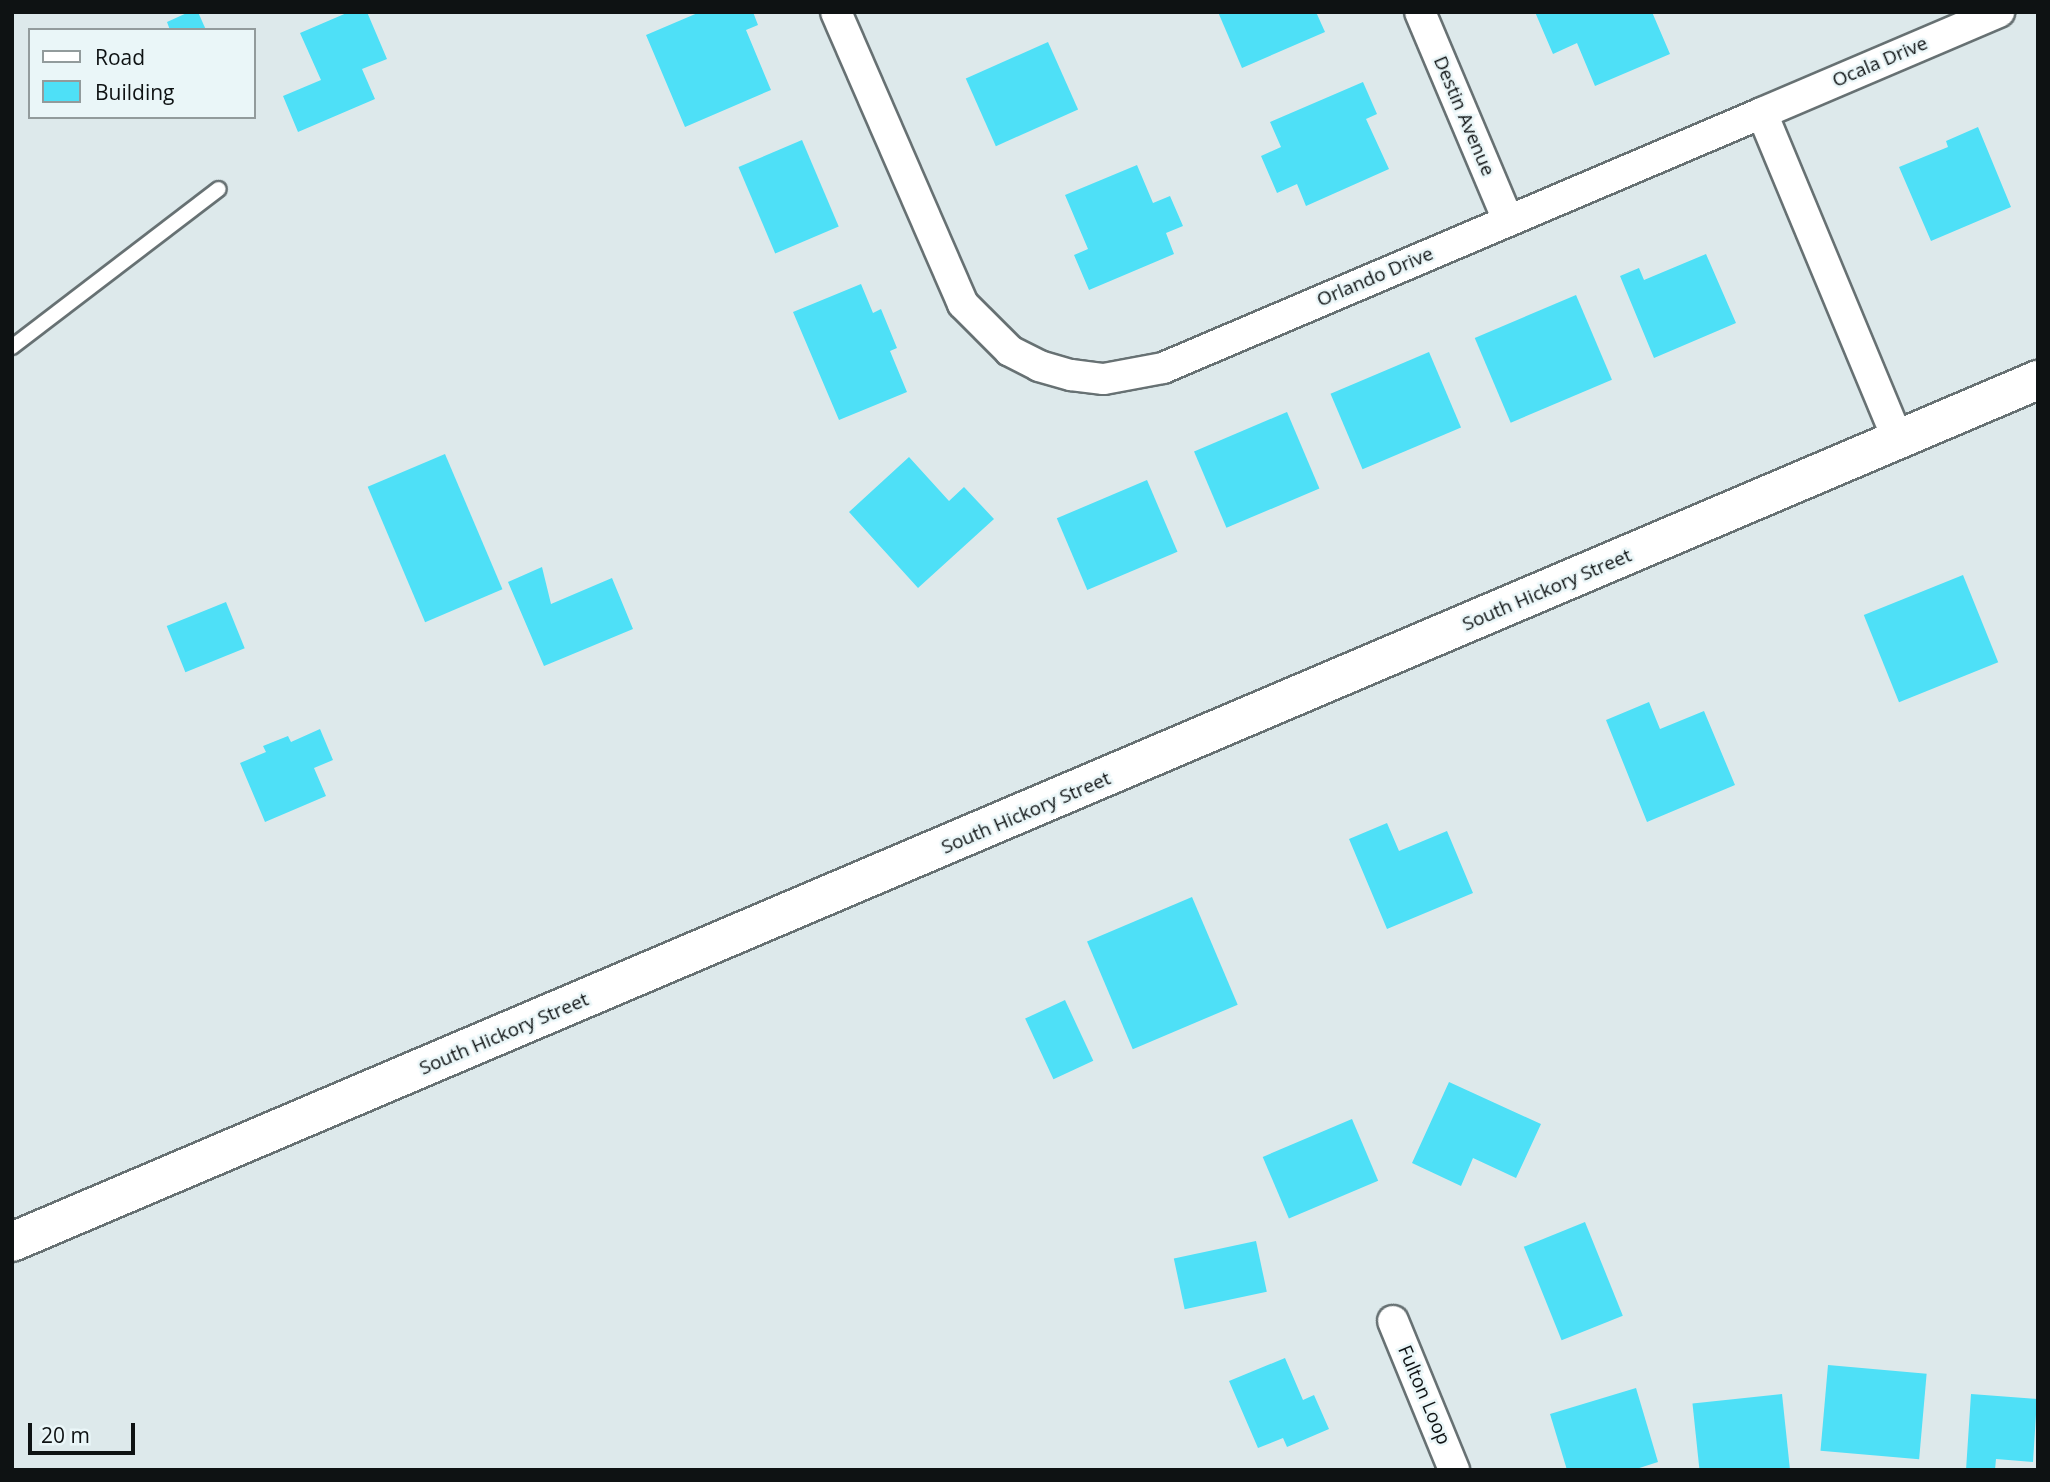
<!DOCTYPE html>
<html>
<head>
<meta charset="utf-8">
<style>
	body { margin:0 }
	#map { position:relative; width:2050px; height:1482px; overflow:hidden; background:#dde9eb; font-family:"Open Sans",sans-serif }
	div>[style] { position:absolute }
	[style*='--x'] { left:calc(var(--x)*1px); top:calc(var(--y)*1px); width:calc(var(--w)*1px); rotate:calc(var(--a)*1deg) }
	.building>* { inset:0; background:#4ee0f7; transform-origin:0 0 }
	.roads { filter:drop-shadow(2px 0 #677173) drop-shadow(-2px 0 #677173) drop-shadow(0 2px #677173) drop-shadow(0 -2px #677173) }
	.lane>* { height:14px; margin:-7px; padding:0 7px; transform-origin:7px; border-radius:7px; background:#fff }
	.street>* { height:30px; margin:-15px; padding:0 15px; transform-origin:15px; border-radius:15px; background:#fff }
	.secondary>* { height:38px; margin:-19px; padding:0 19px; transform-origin:19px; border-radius:19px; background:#fff }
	span { translate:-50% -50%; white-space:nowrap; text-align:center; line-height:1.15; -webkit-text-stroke:5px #eaf6f8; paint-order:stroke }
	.street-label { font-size:19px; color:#0e1213 }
	.frame { position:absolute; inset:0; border:14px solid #0e1213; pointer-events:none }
	.legend { position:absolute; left:28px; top:28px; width:228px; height:91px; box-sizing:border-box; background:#eaf6f8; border:2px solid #929b9c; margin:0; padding:9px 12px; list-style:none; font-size:21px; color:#0e1213 }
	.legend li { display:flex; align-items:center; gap:14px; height:35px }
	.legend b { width:35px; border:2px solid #929b9c }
	.scale { position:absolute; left:28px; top:1423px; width:107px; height:32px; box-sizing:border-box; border:4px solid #0e1213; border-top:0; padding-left:9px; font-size:21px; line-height:24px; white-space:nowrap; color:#0e1213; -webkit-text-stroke:5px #eaf6f8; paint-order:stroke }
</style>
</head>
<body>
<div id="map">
	<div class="building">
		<div style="clip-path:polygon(189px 12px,198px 12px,206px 30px,170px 30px,167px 22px)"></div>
		<div style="clip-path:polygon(349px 12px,367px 12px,387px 59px,362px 69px,375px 99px,298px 132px,283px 96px,321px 80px,300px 33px)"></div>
		<div style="clip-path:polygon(700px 12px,753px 12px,758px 25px,746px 30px,771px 90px,685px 127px,646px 35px)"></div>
		<div style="clip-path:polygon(1218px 12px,1316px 12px,1325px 32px,1242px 68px)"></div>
		<div style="clip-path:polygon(1535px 12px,1652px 12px,1670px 54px,1595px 86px,1577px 43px,1553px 54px)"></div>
		<div style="left:1048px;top:42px;width:74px;height:90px;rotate:66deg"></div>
		<div style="clip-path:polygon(1363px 82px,1377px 114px,1366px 119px,1389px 169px,1306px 206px,1297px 184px,1277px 193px,1261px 156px,1281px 147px,1270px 122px)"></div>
		<div style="clip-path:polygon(1978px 127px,2011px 207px,1931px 241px,1899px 167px,1948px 147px,1946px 141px)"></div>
		<div style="left:802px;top:140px;width:94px;height:69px;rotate:67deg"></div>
		<div style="clip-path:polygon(1137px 165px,1153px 203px,1170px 196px,1183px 226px,1166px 233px,1174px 254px,1089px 290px,1074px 255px,1088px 249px,1065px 195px)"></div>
		<div style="clip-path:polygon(1706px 254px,1736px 323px,1654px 358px,1620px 276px,1639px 268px,1644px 280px)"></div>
		<div style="clip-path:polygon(861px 284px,873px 313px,881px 309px,897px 348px,890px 351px,907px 392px,839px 420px,793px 312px)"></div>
		<div style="left:1576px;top:295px;width:92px;height:110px;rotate:67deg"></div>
		<div style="left:1429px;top:352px;width:82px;height:107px;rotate:67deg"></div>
		<div style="left:1287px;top:412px;width:83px;height:101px;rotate:67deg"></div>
		<div style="left:445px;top:454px;width:147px;height:84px;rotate:67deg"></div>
		<div style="clip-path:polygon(909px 457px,949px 501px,964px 487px,994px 519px,918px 588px,849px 512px)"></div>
		<div style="left:1147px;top:480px;width:78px;height:98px;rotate:67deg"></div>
		<div style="clip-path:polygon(542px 567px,551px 604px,612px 578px,633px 629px,544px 666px,508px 582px)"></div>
		<div style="left:1963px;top:575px;width:94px;height:107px;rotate:68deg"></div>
		<div style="left:226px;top:602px;width:50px;height:64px;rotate:68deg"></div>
		<div style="clip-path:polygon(1649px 702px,1660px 729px,1704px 711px,1735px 785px,1647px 822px,1606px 720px)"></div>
		<div style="clip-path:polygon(320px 729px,333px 760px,314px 768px,326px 796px,265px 822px,240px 763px,266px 752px,263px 746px,288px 736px,291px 742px)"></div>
		<div style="clip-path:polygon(1387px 823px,1399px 851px,1447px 831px,1473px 893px,1387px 929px,1349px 839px)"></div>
		<div style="left:1192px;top:897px;width:117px;height:114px;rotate:67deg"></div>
		<div style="left:1065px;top:1000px;width:67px;height:44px;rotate:65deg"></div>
		<div style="clip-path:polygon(1449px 1082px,1541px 1124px,1516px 1178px,1473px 1158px,1461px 1186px,1412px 1163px)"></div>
		<div style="left:1352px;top:1119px;width:67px;height:97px;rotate:67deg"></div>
		<div style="left:1585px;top:1222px;width:101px;height:66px;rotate:68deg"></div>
		<div style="left:1256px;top:1241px;width:52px;height:84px;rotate:78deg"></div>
		<div style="clip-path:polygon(1285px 1358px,1303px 1400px,1314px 1395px,1329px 1429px,1287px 1447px,1283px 1438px,1258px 1448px,1229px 1381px)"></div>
		<div style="left:1828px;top:1365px;width:99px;height:86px;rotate:5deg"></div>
		<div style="clip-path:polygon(1636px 1388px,1658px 1462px,1633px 1470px,1567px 1470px,1550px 1414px)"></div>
		<div style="left:1782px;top:1394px;width:76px;height:90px;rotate:84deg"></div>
		<div style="clip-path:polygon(1971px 1394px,2037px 1399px,2033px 1462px,1996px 1459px,1995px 1470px,1966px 1470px)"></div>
	</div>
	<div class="roads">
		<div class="lane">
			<div style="--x:12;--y:347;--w:260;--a:-37.4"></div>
		</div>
		<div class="street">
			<div style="--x:836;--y:12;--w:318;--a:66.5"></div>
			<div style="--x:963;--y:304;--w:66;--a:45"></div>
			<div style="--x:1010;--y:351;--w:33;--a:27"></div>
			<div style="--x:1039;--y:366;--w:33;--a:16"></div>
			<div style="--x:1071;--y:375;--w:33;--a:7"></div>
			<div style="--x:1104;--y:379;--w:60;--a:-10.6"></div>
			<div style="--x:1163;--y:368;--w:651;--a:-23.06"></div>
			<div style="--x:1762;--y:113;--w:354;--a:67.4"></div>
			<div style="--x:1420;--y:12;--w:226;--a:67.1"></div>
			<div style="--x:1762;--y:113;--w:258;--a:-23.1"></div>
			<div style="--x:1393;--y:1321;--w:161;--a:67.7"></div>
		</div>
		<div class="secondary">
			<div style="--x:12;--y:1242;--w:2202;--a:-23.05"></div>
		</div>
	</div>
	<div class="street-label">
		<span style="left:1880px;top:62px;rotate:-23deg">Ocala Drive</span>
		<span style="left:1464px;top:116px;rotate:67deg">Destin Avenue</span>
		<span style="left:1375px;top:277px;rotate:-23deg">Orlando Drive</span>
		<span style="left:1547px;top:590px;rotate:-23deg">South Hickory Street</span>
		<span style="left:1026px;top:813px;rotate:-23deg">South Hickory Street</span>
		<span style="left:504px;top:1034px;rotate:-23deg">South Hickory Street</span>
		<span style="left:1424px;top:1395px;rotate:67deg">Fulton Loop</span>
	</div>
	<div class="frame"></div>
	<ul class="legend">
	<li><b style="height:9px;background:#fff"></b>Road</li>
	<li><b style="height:19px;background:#4ee0f7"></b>Building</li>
	</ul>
	<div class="scale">20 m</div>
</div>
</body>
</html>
